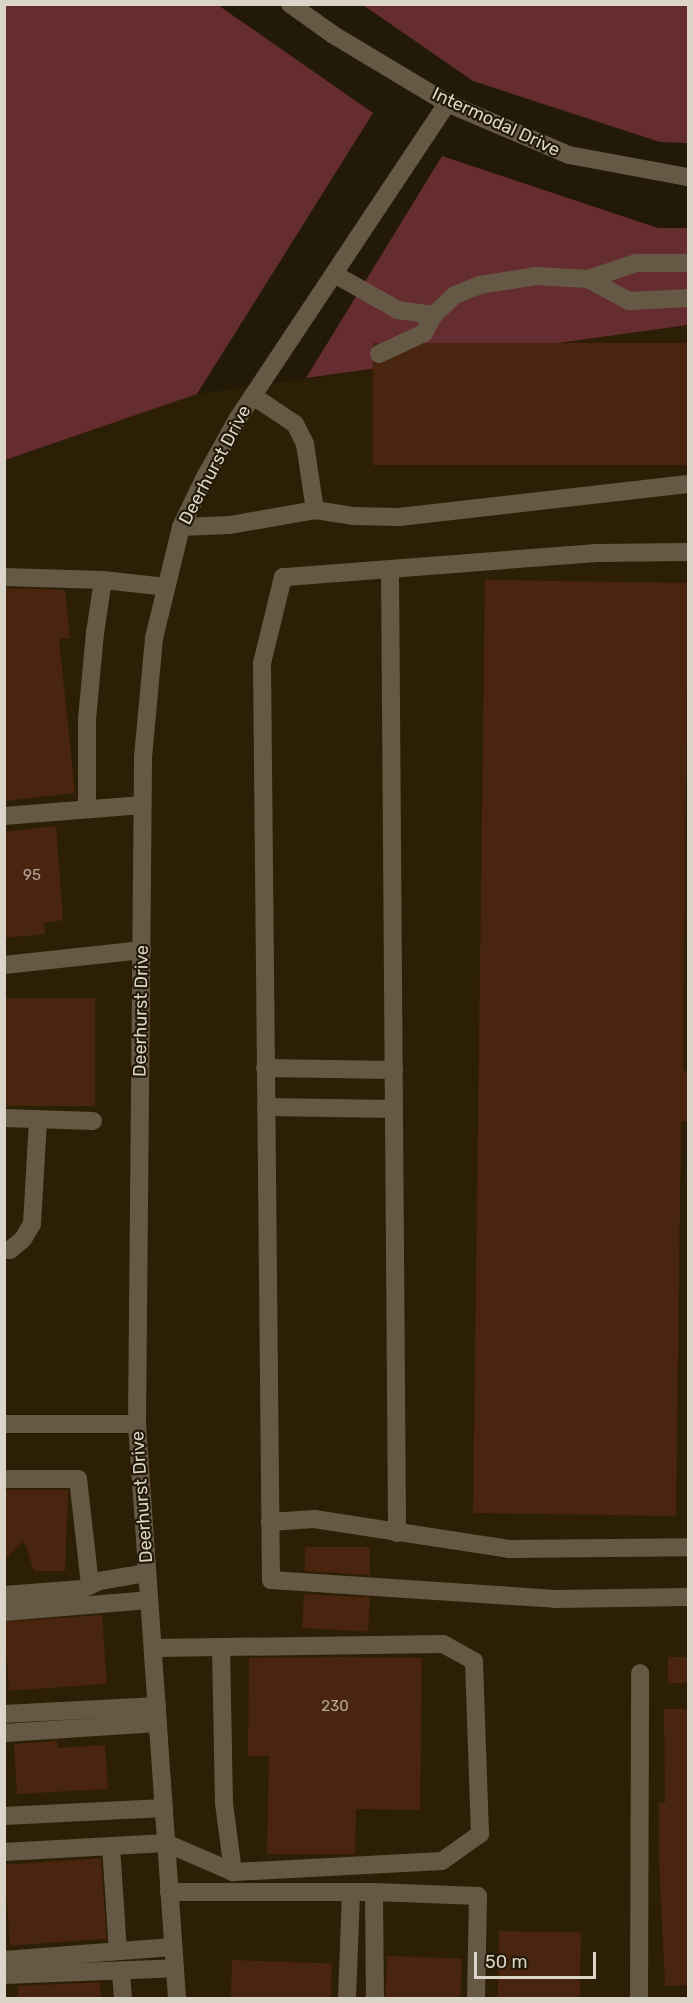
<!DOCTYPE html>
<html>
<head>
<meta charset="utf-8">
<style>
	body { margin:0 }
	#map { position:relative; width:693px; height:2003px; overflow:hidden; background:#231907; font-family:Rubik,sans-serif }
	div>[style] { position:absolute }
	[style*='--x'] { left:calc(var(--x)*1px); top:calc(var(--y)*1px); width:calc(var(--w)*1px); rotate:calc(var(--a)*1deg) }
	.built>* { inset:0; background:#2d1f06 }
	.green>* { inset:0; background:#652d30 }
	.building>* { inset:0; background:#49240e; transform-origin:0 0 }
	.minor>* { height:18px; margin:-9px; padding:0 9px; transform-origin:9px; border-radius:9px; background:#655945 }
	span { translate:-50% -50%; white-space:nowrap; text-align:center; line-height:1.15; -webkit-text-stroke:4.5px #231907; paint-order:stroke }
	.number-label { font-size:15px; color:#b6a89a }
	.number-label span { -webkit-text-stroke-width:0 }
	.street-label { font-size:18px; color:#dbd4c9 }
	.frame { position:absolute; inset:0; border:6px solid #dbd4c9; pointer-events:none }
	.scale { position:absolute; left:474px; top:1952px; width:122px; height:27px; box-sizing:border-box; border:3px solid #dbd4c9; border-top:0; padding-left:8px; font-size:18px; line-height:21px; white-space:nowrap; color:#dbd4c9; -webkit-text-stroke:4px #231907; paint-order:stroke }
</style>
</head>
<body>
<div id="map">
	<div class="built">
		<div style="clip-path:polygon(688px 325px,688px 1998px,5px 1998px,4px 461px,197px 394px)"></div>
	</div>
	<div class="green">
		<div style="clip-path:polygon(4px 5px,218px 5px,373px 113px,197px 394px,5px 460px)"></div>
		<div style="clip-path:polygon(363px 5px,688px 5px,688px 143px,660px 142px,473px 81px)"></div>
		<div style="clip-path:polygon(442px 156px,658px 228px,688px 228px,688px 325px,306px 378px)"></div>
	</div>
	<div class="building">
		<div style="left:688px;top:343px;width:122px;height:315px;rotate:90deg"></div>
		<div style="clip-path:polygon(485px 580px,688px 583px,683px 1071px,688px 1071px,688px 1121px,681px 1121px,676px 1516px,473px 1513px)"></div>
		<div style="clip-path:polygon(4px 588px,65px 590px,70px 638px,59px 639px,75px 793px,4px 801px)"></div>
		<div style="clip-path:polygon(56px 826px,63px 920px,44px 923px,45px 934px,4px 938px,4px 832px)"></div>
		<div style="left:4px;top:998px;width:91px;height:108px"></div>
		<div style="clip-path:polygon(4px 1490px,68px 1490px,65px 1571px,34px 1571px,24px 1541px,4px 1560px)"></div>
		<div style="clip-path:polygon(305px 1547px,370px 1547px,370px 1575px,305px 1571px)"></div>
		<div style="left:304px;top:1594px;width:66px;height:34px;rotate:3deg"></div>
		<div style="left:102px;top:1615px;width:69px;height:98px;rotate:86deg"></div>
		<div style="clip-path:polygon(340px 1657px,422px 1658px,420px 1810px,356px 1809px,355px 1854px,267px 1854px,269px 1756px,248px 1756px,249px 1658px)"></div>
		<div style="left:668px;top:1657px;width:20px;height:26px"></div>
		<div style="clip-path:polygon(664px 1709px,688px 1709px,688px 1985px,665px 1986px,659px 1859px,659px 1803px,665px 1803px)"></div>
		<div style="clip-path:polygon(57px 1741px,58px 1748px,105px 1745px,108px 1789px,17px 1794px,14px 1744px)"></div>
		<div style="left:101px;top:1858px;width:81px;height:97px;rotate:86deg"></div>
		<div style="left:499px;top:1931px;width:82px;height:67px;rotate:1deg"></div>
		<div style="left:387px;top:1956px;width:75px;height:42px;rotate:2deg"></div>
		<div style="left:232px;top:1960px;width:100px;height:38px;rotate:2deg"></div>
		<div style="clip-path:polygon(100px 1982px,101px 1998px,18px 1998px,18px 1986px)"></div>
	</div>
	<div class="minor">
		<div style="--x:290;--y:4;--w:52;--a:35.5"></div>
		<div style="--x:332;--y:34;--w:134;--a:31"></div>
		<div style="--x:447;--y:103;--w:133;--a:23.1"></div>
		<div style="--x:569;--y:155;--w:121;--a:10.5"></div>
		<div style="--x:334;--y:274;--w:73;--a:29.4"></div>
		<div style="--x:398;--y:310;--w:36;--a:8"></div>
		<div style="--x:434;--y:315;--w:29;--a:-44"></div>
		<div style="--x:455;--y:295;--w:27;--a:-22"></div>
		<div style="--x:480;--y:285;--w:57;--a:-9.1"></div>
		<div style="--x:536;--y:276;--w:52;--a:3.3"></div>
		<div style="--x:588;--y:279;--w:51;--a:-18.4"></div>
		<div style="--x:636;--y:263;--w:52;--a:0"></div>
		<div style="--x:588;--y:279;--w:47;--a:28.2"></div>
		<div style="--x:629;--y:301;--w:59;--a:-2.9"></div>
		<div style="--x:379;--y:354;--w:50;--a:-25"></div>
		<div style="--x:424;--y:333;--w:21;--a:-61"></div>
		<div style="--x:253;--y:396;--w:50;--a:33.7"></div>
		<div style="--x:295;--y:424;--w:22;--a:63"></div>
		<div style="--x:305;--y:444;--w:67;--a:81.4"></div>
		<div style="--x:181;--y:527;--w:49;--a:-2.3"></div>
		<div style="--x:230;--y:525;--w:86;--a:-10"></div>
		<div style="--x:315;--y:510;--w:38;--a:9"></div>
		<div style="--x:353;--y:516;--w:46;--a:1.2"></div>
		<div style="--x:399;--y:517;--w:291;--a:-6.5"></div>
		<div style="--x:688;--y:552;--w:91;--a:179.4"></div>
		<div style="--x:597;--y:553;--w:315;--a:175.6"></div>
		<div style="--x:283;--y:577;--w:89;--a:103.7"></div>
		<div style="--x:262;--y:663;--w:917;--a:89.44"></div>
		<div style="--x:271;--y:1580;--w:285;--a:3.8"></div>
		<div style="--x:555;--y:1599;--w:133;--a:-0.9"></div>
		<div style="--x:390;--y:571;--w:962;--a:89.58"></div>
		<div style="--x:4;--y:577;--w:99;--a:1.7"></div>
		<div style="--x:103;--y:580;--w:54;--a:98.6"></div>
		<div style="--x:95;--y:633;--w:87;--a:95.3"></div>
		<div style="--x:87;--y:720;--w:88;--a:90"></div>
		<div style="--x:103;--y:580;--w:63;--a:6.3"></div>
		<div style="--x:4;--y:816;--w:139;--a:-4.5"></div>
		<div style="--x:4;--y:965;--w:139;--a:-6.2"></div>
		<div style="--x:265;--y:1068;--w:129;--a:0.9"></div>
		<div style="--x:266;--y:1107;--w:128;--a:0.9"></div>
		<div style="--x:4;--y:1118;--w:89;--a:1.9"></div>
		<div style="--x:4;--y:1250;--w:6;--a:0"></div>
		<div style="--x:10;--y:1250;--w:17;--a:-40"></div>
		<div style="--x:23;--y:1239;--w:17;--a:-59"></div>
		<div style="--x:32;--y:1224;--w:105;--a:-86.7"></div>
		<div style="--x:4;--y:1424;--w:133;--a:0"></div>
		<div style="--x:4;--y:1479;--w:74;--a:0"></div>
		<div style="--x:78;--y:1479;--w:107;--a:83.5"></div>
		<div style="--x:270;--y:1522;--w:44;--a:-3.9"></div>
		<div style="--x:314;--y:1519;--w:197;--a:8.7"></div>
		<div style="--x:509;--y:1549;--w:179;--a:-0.6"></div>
		<div style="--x:4;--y:1595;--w:78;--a:-4.4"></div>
		<div style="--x:82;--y:1589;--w:19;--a:-25"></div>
		<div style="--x:99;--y:1581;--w:49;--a:-9.5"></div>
		<div style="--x:4;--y:1612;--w:145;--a:-4.7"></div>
		<div style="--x:221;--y:1647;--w:156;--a:88.9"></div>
		<div style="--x:224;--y:1803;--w:70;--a:82.6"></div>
		<div style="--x:4;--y:1714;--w:153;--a:-3"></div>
		<div style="--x:4;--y:1733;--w:154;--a:-3.7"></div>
		<div style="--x:4;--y:1816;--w:160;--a:-2.9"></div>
		<div style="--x:111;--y:1846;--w:105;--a:86.2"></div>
		<div style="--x:4;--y:1852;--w:162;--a:-3.2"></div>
		<div style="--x:166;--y:1843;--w:73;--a:23.4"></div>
		<div style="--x:233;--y:1872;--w:209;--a:-3"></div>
		<div style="--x:442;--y:1861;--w:47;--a:-35.4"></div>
		<div style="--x:480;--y:1834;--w:173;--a:-92"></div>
		<div style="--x:474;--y:1661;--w:35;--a:-151"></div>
		<div style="--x:443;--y:1644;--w:290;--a:179.2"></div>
		<div style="--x:169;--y:1892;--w:205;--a:0"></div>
		<div style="--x:374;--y:1892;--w:104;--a:2.2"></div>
		<div style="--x:478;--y:1896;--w:102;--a:91.1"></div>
		<div style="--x:374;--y:1892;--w:106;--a:89.5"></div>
		<div style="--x:4;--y:1960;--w:169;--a:-4.4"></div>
		<div style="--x:121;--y:1971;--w:27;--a:86"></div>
		<div style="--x:4;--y:1975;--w:171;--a:-2.3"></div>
		<div style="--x:177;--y:1998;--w:575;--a:-93.99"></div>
		<div style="--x:137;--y:1424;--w:667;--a:-89.48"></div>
		<div style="--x:143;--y:757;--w:120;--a:-84.7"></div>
		<div style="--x:154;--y:638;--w:114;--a:-76.3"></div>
		<div style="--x:181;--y:527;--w:53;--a:-64.4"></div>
		<div style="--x:204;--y:479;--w:70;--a:-60.9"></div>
		<div style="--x:238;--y:418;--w:378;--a:-56.4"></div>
		<div style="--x:347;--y:1998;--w:106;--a:-87.8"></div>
		<div style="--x:639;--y:1998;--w:325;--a:-89.8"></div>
	</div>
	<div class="number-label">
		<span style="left:32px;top:876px">95</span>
		<span style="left:335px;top:1707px">230</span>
	</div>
	<div class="street-label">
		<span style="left:496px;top:122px;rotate:25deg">Intermodal Drive</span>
		<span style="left:215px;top:465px;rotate:-62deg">Deerhurst Drive</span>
		<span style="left:141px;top:1011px;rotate:-89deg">Deerhurst Drive</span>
		<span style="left:142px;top:1497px;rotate:-94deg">Deerhurst Drive</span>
	</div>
	<div class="frame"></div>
	<div class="scale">50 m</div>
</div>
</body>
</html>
